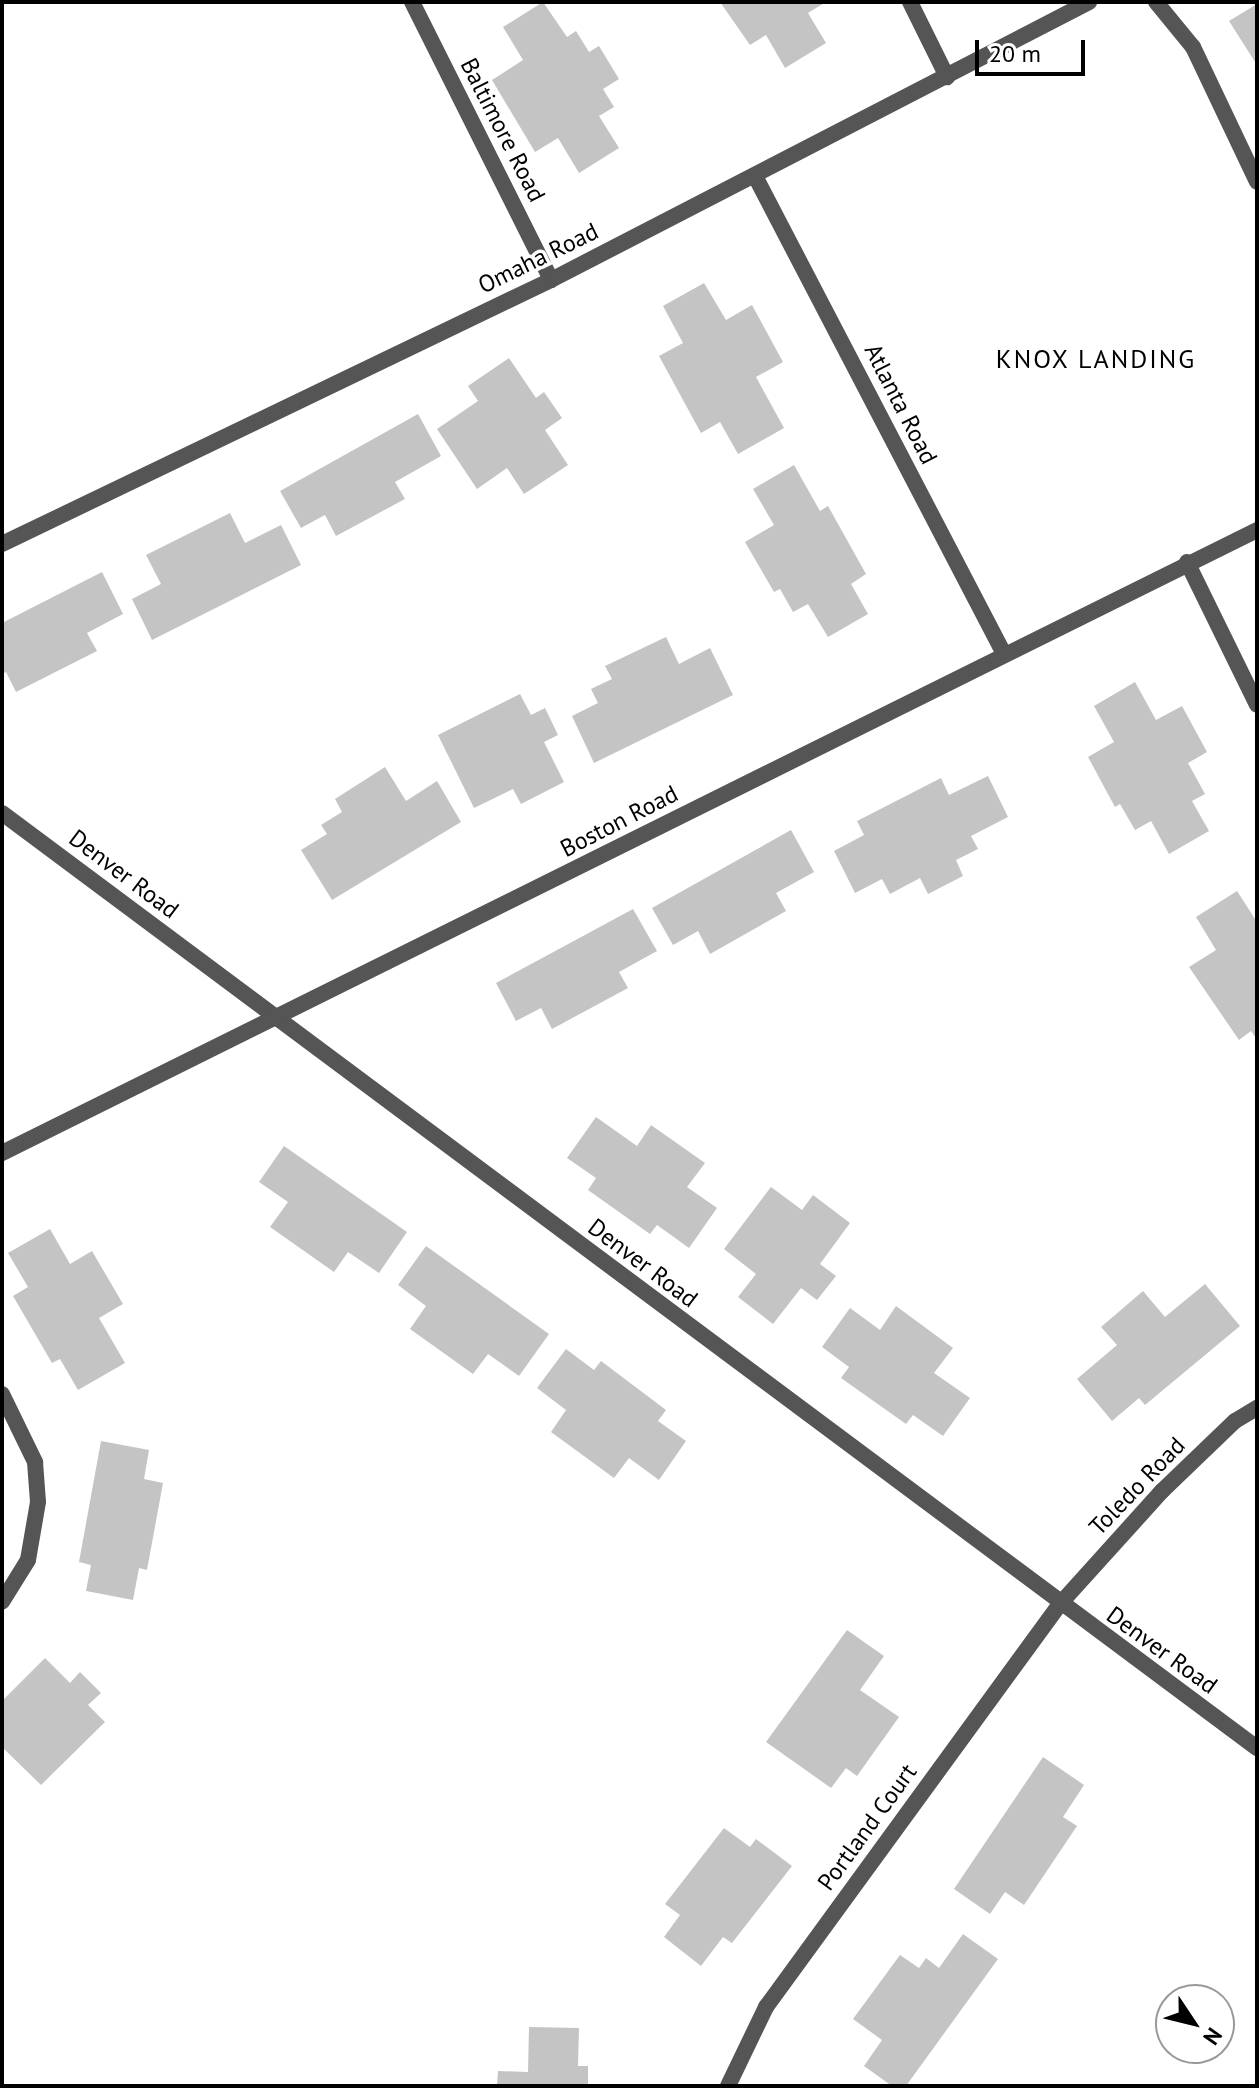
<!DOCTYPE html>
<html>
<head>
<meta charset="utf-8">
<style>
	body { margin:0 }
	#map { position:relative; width:1259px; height:2088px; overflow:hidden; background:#fff; font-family:"PT Sans",sans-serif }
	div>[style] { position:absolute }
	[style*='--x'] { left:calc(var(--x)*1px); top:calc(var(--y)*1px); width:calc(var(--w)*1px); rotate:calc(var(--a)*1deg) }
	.building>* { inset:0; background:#c4c4c4 }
	.minor>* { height:16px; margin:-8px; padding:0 8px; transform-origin:8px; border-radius:8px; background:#555 }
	span { translate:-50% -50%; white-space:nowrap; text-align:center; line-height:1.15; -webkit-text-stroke:7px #fff; paint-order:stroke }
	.street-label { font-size:24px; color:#000 }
	.neighbourhood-label { font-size:26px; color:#000; letter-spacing:2px }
	.frame { position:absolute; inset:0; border:4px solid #000; pointer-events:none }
	.north { position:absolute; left:1155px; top:1984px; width:80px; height:80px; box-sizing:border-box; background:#fff; border:2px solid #999; border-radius:50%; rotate:125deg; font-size:22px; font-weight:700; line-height:32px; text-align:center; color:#000 }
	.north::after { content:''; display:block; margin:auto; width:28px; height:36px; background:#000; clip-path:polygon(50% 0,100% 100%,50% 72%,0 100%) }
	.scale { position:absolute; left:975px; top:40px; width:110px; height:36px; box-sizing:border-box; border:4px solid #000; border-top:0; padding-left:10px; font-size:24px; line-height:28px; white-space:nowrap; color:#000; -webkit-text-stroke:6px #fff; paint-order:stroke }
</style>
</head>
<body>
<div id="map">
	<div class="building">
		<div style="clip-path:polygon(543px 2px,567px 37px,576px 31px,589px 52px,599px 46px,619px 79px,603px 89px,614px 107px,599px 116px,619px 148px,579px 173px,558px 138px,535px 152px,492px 80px,523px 60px,503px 27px)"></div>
		<div style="clip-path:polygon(720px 2px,826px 2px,808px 13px,826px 43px,785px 68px,766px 35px,750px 45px)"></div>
		<div style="clip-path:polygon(1257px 4px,1257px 65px,1229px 21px)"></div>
		<div style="clip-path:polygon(704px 283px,726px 320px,752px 305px,783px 362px,756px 377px,784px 428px,738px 454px,720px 422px,701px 433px,659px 356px,683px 343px,663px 306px)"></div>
		<div style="clip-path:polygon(509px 358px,536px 398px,544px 392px,562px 418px,545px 430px,568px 465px,524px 494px,507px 468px,477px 489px,437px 429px,478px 401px,468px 386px)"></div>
		<div style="clip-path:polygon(418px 414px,441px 456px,395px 482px,405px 499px,336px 536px,325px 515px,301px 528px,280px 491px)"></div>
		<div style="clip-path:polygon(794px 465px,820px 511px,828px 506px,866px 574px,851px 584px,868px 614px,828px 637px,808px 604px,793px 612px,780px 589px,774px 592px,745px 542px,774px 525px,753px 489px)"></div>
		<div style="clip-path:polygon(230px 513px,245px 543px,281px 525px,301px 565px,152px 640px,132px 599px,161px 584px,146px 555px)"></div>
		<div style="clip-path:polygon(102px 572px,123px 614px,87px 633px,97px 651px,16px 692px,6px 672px,2px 674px,2px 623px)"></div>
		<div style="clip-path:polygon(666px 637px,679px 664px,710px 648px,733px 695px,594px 763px,572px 716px,598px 703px,591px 689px,612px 679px,605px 666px)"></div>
		<div style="clip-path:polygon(1135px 682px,1156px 720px,1182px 706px,1207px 752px,1188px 763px,1205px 794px,1192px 801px,1209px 831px,1169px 854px,1151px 821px,1135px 830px,1120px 804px,1115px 807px,1088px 757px,1114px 742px,1094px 706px)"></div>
		<div style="clip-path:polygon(520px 694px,531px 715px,545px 708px,558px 735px,544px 742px,564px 782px,521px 804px,513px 789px,474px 808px,438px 735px)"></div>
		<div style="clip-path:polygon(385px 767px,406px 801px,437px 781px,461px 822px,332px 900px,301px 850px,327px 834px,321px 825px,342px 812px,335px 799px)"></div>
		<div style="clip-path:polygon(988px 776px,1008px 817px,971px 836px,978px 849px,956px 860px,963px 876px,928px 894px,920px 878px,890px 894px,882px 879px,855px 893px,834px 851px,864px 835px,857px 821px,941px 778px,949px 795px)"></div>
		<div style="clip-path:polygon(791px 830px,814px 872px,776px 893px,786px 911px,710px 954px,698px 931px,673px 945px,652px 908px)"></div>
		<div style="clip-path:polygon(1237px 891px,1257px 922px,1257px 1040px,1251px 1031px,1239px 1040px,1189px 967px,1216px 950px,1196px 917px)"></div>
		<div style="clip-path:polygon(633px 909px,657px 951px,619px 972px,628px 988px,552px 1029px,541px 1008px,516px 1021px,496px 983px)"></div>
		<div style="clip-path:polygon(596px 1117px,637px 1146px,651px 1125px,705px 1163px,687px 1187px,717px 1208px,689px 1248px,657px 1225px,650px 1234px,588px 1190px,596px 1178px,567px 1158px)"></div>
		<div style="clip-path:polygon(284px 1146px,407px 1232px,379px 1273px,348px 1252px,334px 1272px,270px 1227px,288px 1202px,259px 1182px)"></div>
		<div style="clip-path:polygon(771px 1187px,802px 1210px,813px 1195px,850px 1223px,820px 1264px,836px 1276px,817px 1300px,801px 1288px,773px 1324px,738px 1297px,756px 1274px,724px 1249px)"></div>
		<div style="clip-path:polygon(50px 1229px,70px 1264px,92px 1251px,123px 1304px,99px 1318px,125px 1363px,78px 1390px,60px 1359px,52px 1363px,13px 1296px,28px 1287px,8px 1253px)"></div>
		<div style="clip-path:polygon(426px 1246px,549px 1334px,519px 1376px,488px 1354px,473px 1374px,410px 1329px,426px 1306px,398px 1285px)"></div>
		<div style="clip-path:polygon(1205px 1284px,1240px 1326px,1145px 1405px,1139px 1398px,1112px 1421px,1077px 1379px,1117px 1345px,1101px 1327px,1143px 1291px,1165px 1317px)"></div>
		<div style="clip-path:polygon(896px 1306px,953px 1348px,934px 1373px,970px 1398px,943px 1436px,913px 1415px,906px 1424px,841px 1378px,849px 1367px,822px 1347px,850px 1308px,880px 1330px)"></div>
		<div style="clip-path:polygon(566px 1349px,594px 1370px,601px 1361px,666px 1410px,658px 1421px,686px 1441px,659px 1480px,629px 1458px,614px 1478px,551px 1432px,566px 1410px,537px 1388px)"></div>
		<div style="clip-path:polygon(101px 1441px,149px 1450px,144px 1479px,163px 1483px,147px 1570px,139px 1568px,133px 1600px,86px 1591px,91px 1565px,79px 1562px)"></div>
		<div style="clip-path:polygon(847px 1630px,884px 1656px,860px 1690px,899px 1717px,857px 1776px,846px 1768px,831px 1788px,766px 1742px)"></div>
		<div style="clip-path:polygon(45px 1658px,70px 1683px,80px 1672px,101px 1693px,88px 1705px,105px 1722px,41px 1785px,2px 1747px,2px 1701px)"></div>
		<div style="clip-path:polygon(1043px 1757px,1084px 1785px,1063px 1817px,1077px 1826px,1024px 1905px,1005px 1892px,990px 1914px,954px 1889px)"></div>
		<div style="clip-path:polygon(724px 1828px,750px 1847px,756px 1839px,792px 1866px,732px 1943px,723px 1937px,701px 1966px,664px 1937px,680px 1915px,665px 1904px)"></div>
		<div style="clip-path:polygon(963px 1934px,998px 1959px,906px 2086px,892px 2086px,864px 2066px,882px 2040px,853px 2019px,900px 1955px,919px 1968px,926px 1958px,939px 1968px)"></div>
		<div style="clip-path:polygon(529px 2027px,579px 2028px,578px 2066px,588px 2066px,588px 2086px,497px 2086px,498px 2071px,528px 2072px)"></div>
	</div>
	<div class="minor">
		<div style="--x:412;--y:2;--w:311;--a:63.4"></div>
		<div style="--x:910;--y:2;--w:84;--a:63.7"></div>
		<div style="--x:1156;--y:2;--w:58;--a:50.6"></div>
		<div style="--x:1193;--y:47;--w:149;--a:64.6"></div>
		<div style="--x:755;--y:176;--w:539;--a:62.48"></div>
		<div style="--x:2;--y:544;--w:609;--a:-25.68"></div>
		<div style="--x:551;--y:280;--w:606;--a:-27.33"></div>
		<div style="--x:1187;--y:562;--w:159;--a:63.9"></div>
		<div style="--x:2;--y:813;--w:1565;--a:36.69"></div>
		<div style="--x:2;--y:1153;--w:1401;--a:-26.4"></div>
		<div style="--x:2;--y:1394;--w:76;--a:64.1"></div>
		<div style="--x:35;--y:1462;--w:40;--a:85.7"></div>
		<div style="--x:38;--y:1502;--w:59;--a:99.8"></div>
		<div style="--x:28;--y:1560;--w:49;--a:121.8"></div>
		<div style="--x:728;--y:2086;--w:88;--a:-64.3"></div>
		<div style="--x:766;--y:2007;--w:497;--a:-53.9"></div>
		<div style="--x:1059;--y:1605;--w:154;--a:-47.9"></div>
		<div style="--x:1162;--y:1491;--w:101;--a:-43.8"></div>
		<div style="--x:1235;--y:1421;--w:26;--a:-31"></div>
	</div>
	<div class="street-label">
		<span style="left:503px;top:130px;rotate:63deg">Baltimore Road</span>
		<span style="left:538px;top:258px;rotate:-26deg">Omaha Road</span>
		<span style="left:901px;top:404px;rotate:63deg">Atlanta Road</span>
		<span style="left:619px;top:821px;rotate:-27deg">Boston Road</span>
		<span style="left:124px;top:874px;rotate:37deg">Denver Road</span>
		<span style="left:643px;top:1263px;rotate:37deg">Denver Road</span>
		<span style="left:1137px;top:1486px;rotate:-46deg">Toledo Road</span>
		<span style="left:1162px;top:1650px;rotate:36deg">Denver Road</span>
		<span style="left:867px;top:1827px;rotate:-54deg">Portland Court</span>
	</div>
	<div class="neighbourhood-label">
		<span style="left:1096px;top:359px">KNOX LANDING</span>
	</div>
	<div class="frame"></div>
	<div class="north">N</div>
	<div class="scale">20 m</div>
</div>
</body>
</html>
